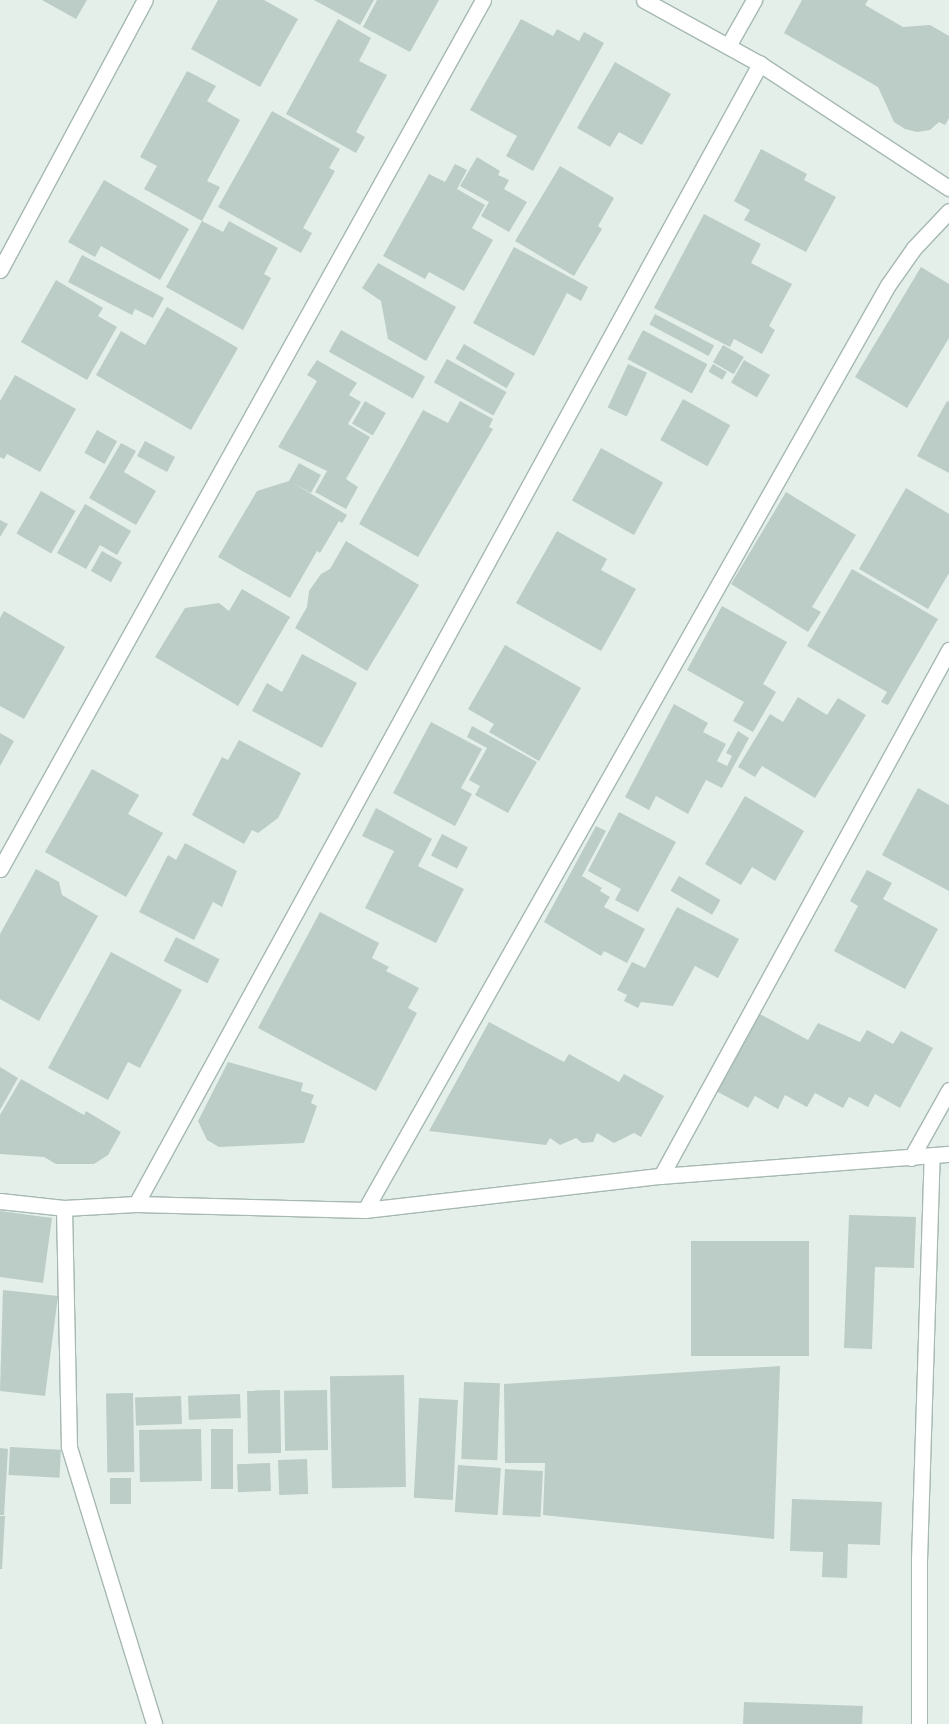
<!DOCTYPE html>
<html>
<head>
<meta charset="utf-8">
<style>
	body { margin:0 }
	#map { position:relative; width:949px; height:1724px; overflow:hidden; background:#e4efea; font-family:"Exo 2",sans-serif }
	div>[style] { position:absolute }
	[style*='--x'] { left:calc(var(--x)*1px); top:calc(var(--y)*1px); width:calc(var(--w)*1px); rotate:calc(var(--a)*1deg) }
	.building>* { inset:0; background:#bbcdc6; transform-origin:0 0 }
	.roads { filter:drop-shadow(1px 0 #a6b8b2) drop-shadow(-1px 0 #a6b8b2) drop-shadow(0 1px #a6b8b2) drop-shadow(0 -1px #a6b8b2) }
	.minor>* { height:15px; margin:-7.5px; padding:0 7.5px; transform-origin:7.5px; border-radius:7.5px; background:#fff }
	span { translate:-50% -50%; white-space:nowrap; text-align:center; line-height:1.15; -webkit-text-stroke:4.5px #f5faf8; paint-order:stroke }
</style>
</head>
<body>
<div id="map">
	<div class="building">
		<div style="clip-path:polygon(42px 0,87px 0,76px 19px)"></div>
		<div style="clip-path:polygon(218px 0,264px 0,298px 19px,260px 87px,191px 49px)"></div>
		<div style="clip-path:polygon(314px 0,374px 0,360px 25px)"></div>
		<div style="clip-path:polygon(377px 0,439px 0,410px 52px,363px 27px)"></div>
		<div style="clip-path:polygon(802px 0,868px 0,865px 5px,903px 27px,930px 25px,949px 36px,949px 118px,945px 125px,939px 122px,930px 130px,917px 132px,905px 129px,894px 122px,878px 87px,784px 33px)"></div>
		<div style="clip-path:polygon(338px 19px,371px 38px,359px 61px,387px 75px,356px 132px,365px 137px,356px 153px,286px 114px)"></div>
		<div style="clip-path:polygon(521px 19px,553px 36px,557px 29px,579px 41px,584px 32px,604px 43px,533px 171px,506px 156px,517px 136px,470px 110px)"></div>
		<div style="clip-path:polygon(615px 62px,671px 94px,642px 145px,619px 132px,610px 147px,577px 128px)"></div>
		<div style="clip-path:polygon(187px 71px,216px 86px,207px 101px,240px 120px,207px 181px,220px 187px,202px 221px,144px 189px,157px 166px,140px 157px)"></div>
		<div style="clip-path:polygon(272px 111px,340px 149px,329px 168px,335px 171px,303px 228px,312px 233px,301px 253px,218px 207px)"></div>
		<div style="clip-path:polygon(761px 149px,807px 174px,804px 180px,836px 197px,806px 252px,744px 220px,750px 210px,734px 201px)"></div>
		<div style="clip-path:polygon(477px 157px,500px 171px,498px 175px,509px 180px,504px 189px,527px 202px,509px 232px,481px 216px,489px 202px,460px 186px)"></div>
		<div style="clip-path:polygon(455px 164px,467px 170px,457px 189px,485px 205px,472px 228px,493px 240px,464px 291px,429px 272px,425px 279px,383px 256px,429px 174px,445px 182px)"></div>
		<div style="clip-path:polygon(560px 166px,614px 198px,598px 226px,602px 229px,574px 276px,515px 241px)"></div>
		<div style="clip-path:polygon(104px 180px,189px 229px,160px 280px,101px 246px,95px 257px,68px 242px)"></div>
		<div style="clip-path:polygon(704px 214px,761px 244px,751px 263px,792px 284px,769px 326px,775px 330px,762px 354px,734px 339px,730px 347px,654px 308px)"></div>
		<div style="clip-path:polygon(202px 221px,223px 232px,229px 221px,278px 248px,264px 274px,271px 278px,243px 330px,166px 287px)"></div>
		<div style="clip-path:polygon(514px 247px,588px 287px,581px 301px,567px 293px,534px 356px,473px 323px)"></div>
		<div style="clip-path:polygon(82px 255px,164px 298px,153px 318px,135px 309px,132px 315px,68px 282px)"></div>
		<div style="clip-path:polygon(378px 263px,456px 307px,426px 361px,388px 339px,381px 301px,362px 288px)"></div>
		<div style="clip-path:polygon(921px 267px,949px 284px,949px 338px,907px 408px,855px 377px)"></div>
		<div style="clip-path:polygon(56px 280px,103px 308px,98px 316px,117px 327px,87px 380px,21px 342px)"></div>
		<div style="clip-path:polygon(167px 307px,238px 348px,191px 430px,96px 375px,121px 331px,145px 345px)"></div>
		<div style="left:655px;top:314px;width:67px;height:12px;rotate:28deg"></div>
		<div style="left:341px;top:330px;width:96px;height:25px;rotate:29deg"></div>
		<div style="left:643px;top:330px;width:73px;height:33px;rotate:28deg"></div>
		<div style="left:464px;top:344px;width:59px;height:17px;rotate:30deg"></div>
		<div style="left:723px;top:345px;width:24px;height:20px;rotate:30deg"></div>
		<div style="left:447px;top:359px;width:68px;height:27px;rotate:29deg"></div>
		<div style="clip-path:polygon(317px 360px,357px 383px,349px 395px,361px 402px,348px 424px,370px 437px,346px 479px,358px 487px,346px 509px,315px 492px,327px 471px,278px 447px,317px 381px,307px 375px)"></div>
		<div style="left:744px;top:360px;width:30px;height:26px;rotate:30deg"></div>
		<div style="left:628px;top:364px;width:21px;height:48px;rotate:25deg"></div>
		<div style="left:713px;top:364px;width:16px;height:9px;rotate:30deg"></div>
		<div style="clip-path:polygon(15px 375px,76px 409px,40px 472px,7px 454px,4px 459px,0 457px,0 401px)"></div>
		<div style="left:683px;top:399px;width:54px;height:47px;rotate:29deg"></div>
		<div style="left:365px;top:401px;width:24px;height:26px;rotate:30deg"></div>
		<div style="clip-path:polygon(460px 401px,493px 419px,489px 427px,493px 429px,418px 557px,359px 524px,423px 410px,448px 423px)"></div>
		<div style="clip-path:polygon(947px 401px,949px 402px,949px 473px,917px 456px)"></div>
		<div style="left:97px;top:430px;width:23px;height:26px;rotate:29deg"></div>
		<div style="left:145px;top:441px;width:34px;height:17px;rotate:28deg"></div>
		<div style="clip-path:polygon(121px 443px,136px 451px,124px 472px,156px 491px,136px 525px,89px 498px)"></div>
		<div style="left:601px;top:448px;width:71px;height:60px;rotate:29deg"></div>
		<div style="clip-path:polygon(299px 463px,321px 475px,311px 493px,291px 482px,347px 515px,342px 523px,339px 521px,320px 553px,317px 551px,290px 598px,218px 557px,257px 491px,289px 481px)"></div>
		<div style="clip-path:polygon(906px 488px,949px 514px,949px 573px,928px 609px,859px 569px)"></div>
		<div style="left:41px;top:491px;width:40px;height:49px;rotate:30deg"></div>
		<div style="clip-path:polygon(786px 492px,856px 535px,812px 607px,821px 612px,808px 632px,731px 584px)"></div>
		<div style="clip-path:polygon(85px 504px,131px 531px,117px 555px,100px 545px,86px 569px,57px 553px)"></div>
		<div style="clip-path:polygon(0 520px,8px 524px,0 537px)"></div>
		<div style="clip-path:polygon(557px 531px,607px 559px,601px 570px,636px 589px,601px 651px,516px 603px)"></div>
		<div style="clip-path:polygon(346px 541px,419px 585px,367px 671px,295px 628px,307px 607px,309px 591px,321px 574px,330px 569px)"></div>
		<div style="left:102px;top:551px;width:23px;height:23px;rotate:29deg"></div>
		<div style="clip-path:polygon(852px 569px,938px 619px,888px 705px,881px 702px,887px 692px,807px 646px)"></div>
		<div style="clip-path:polygon(242px 589px,290px 617px,238px 706px,155px 657px,185px 608px,219px 603px,229px 611px)"></div>
		<div style="clip-path:polygon(722px 606px,787px 642px,763px 684px,776px 692px,753px 732px,733px 721px,744px 702px,687px 670px)"></div>
		<div style="clip-path:polygon(4px 611px,65px 647px,24px 719px,0 706px,0 618px)"></div>
		<div style="clip-path:polygon(505px 645px,581px 688px,539px 761px,489px 732px,494px 724px,468px 709px)"></div>
		<div style="clip-path:polygon(302px 654px,357px 683px,322px 748px,252px 711px,267px 683px,282px 692px)"></div>
		<div style="clip-path:polygon(798px 697px,827px 715px,838px 698px,866px 715px,815px 798px,762px 766px,755px 777px,738px 767px,770px 714px,783px 722px)"></div>
		<div style="clip-path:polygon(674px 704px,708px 723px,703px 732px,726px 744px,717px 761px,727px 766px,732px 756px,726px 753px,738px 731px,749px 738px,722px 788px,706px 780px,688px 814px,656px 796px,649px 810px,625px 797px)"></div>
		<div style="clip-path:polygon(431px 722px,482px 749px,461px 788px,472px 794px,455px 826px,393px 793px)"></div>
		<div style="clip-path:polygon(472px 726px,537px 762px,508px 813px,475px 795px,480px 786px,469px 780px,487px 748px,467px 737px)"></div>
		<div style="clip-path:polygon(0 733px,14px 741px,0 766px)"></div>
		<div style="clip-path:polygon(239px 740px,301px 773px,278px 818px,258px 833px,252px 830px,244px 844px,192px 815px,222px 757px,228px 760px)"></div>
		<div style="clip-path:polygon(92px 769px,139px 795px,128px 814px,163px 833px,126px 897px,45px 852px)"></div>
		<div style="clip-path:polygon(918px 788px,949px 805px,949px 891px,882px 855px)"></div>
		<div style="clip-path:polygon(745px 796px,804px 831px,775px 881px,752px 867px,741px 885px,705px 864px)"></div>
		<div style="clip-path:polygon(376px 808px,432px 839px,418px 866px,464px 889px,436px 943px,365px 908px,394px 851px,362px 836px)"></div>
		<div style="clip-path:polygon(619px 812px,676px 842px,638px 912px,615px 900px,621px 889px,588px 871px)"></div>
		<div style="clip-path:polygon(596px 826px,606px 831px,582px 876px,602px 888px,600px 891px,610px 897px,604px 907px,645px 929px,627px 963px,604px 951px,601px 956px,544px 922px)"></div>
		<div style="left:442px;top:834px;width:29px;height:24px;rotate:27deg"></div>
		<div style="clip-path:polygon(185px 843px,237px 871px,222px 907px,213px 902px,194px 940px,139px 912px,168px 855px,176px 860px)"></div>
		<div style="clip-path:polygon(36px 869px,59px 882px,62px 895px,98px 916px,39px 1021px,0 999px,0 934px)"></div>
		<div style="clip-path:polygon(867px 870px,892px 883px,883px 899px,938px 929px,905px 989px,834px 951px,858px 906px,850px 901px)"></div>
		<div style="left:679px;top:876px;width:48px;height:17px;rotate:30deg"></div>
		<div style="clip-path:polygon(677px 907px,739px 939px,718px 978px,695px 966px,673px 1006px,641px 1002px,638px 1008px,624px 1001px,627px 995px,617px 990px,632px 962px,645px 968px)"></div>
		<div style="clip-path:polygon(320px 912px,379px 943px,372px 958px,389px 967px,386px 971px,419px 988px,408px 1008px,417px 1013px,376px 1091px,258px 1028px)"></div>
		<div style="left:176px;top:937px;width:49px;height:27px;rotate:27deg"></div>
		<div style="clip-path:polygon(111px 952px,182px 990px,140px 1068px,128px 1062px,108px 1100px,48px 1068px)"></div>
		<div style="clip-path:polygon(758px 1013px,808px 1040px,818px 1023px,860px 1042px,867px 1030px,893px 1044px,901px 1031px,933px 1048px,900px 1108px,875px 1094px,868px 1107px,849px 1097px,843px 1108px,815px 1093px,807px 1107px,785px 1095px,778px 1109px,755px 1096px,748px 1108px,716px 1091px)"></div>
		<div style="clip-path:polygon(489px 1022px,564px 1062px,569px 1054px,619px 1082px,624px 1074px,664px 1096px,641px 1137px,634px 1133px,614px 1143px,597px 1133px,593px 1142px,582px 1143px,576px 1138px,560px 1145px,550px 1138px,546px 1145px,429px 1131px)"></div>
		<div style="clip-path:polygon(228px 1062px,303px 1083px,301px 1091px,314px 1095px,311px 1103px,317px 1106px,304px 1143px,219px 1147px,207px 1140px,198px 1121px)"></div>
		<div style="clip-path:polygon(0 1067px,18px 1078px,0 1110px)"></div>
		<div style="clip-path:polygon(21px 1079px,84px 1115px,86px 1111px,121px 1132px,108px 1155px,94px 1164px,56px 1164px,44px 1157px,0 1154px,0 1115px)"></div>
		<div style="clip-path:polygon(0 1211px,52px 1218px,43px 1283px,0 1277px)"></div>
		<div style="clip-path:polygon(849px 1215px,916px 1217px,914px 1268px,875px 1267px,872px 1349px,844px 1348px)"></div>
		<div style="left:809px;top:1241px;width:115px;height:118px;rotate:90deg"></div>
		<div style="clip-path:polygon(3px 1290px,58px 1296px,45px 1396px,0 1391px)"></div>
		<div style="clip-path:polygon(780px 1366px,774px 1539px,543px 1515px,545px 1463px,505px 1463px,504px 1384px)"></div>
		<div style="left:404px;top:1375px;width:112px;height:74px;rotate:89deg"></div>
		<div style="left:464px;top:1382px;width:36px;height:77px;rotate:2deg"></div>
		<div style="left:280px;top:1390px;width:63px;height:33px;rotate:89deg"></div>
		<div style="left:327px;top:1390px;width:60px;height:43px;rotate:89deg"></div>
		<div style="left:133px;top:1393px;width:79px;height:27px;rotate:89deg"></div>
		<div style="left:240px;top:1394px;width:24px;height:52px;rotate:88deg"></div>
		<div style="left:181px;top:1396px;width:28px;height:46px;rotate:88deg"></div>
		<div style="left:419px;top:1398px;width:39px;height:100px;rotate:3deg"></div>
		<div style="left:201px;top:1429px;width:52px;height:62px;rotate:89deg"></div>
		<div style="left:211px;top:1429px;width:22px;height:60px"></div>
		<div style="left:10px;top:1447px;width:51px;height:28px;rotate:3deg"></div>
		<div style="clip-path:polygon(0 1448px,8px 1449px,4px 1515px,0 1515px)"></div>
		<div style="left:307px;top:1459px;width:35px;height:29px;rotate:88deg"></div>
		<div style="left:270px;top:1463px;width:28px;height:33px;rotate:88deg"></div>
		<div style="left:458px;top:1465px;width:43px;height:47px;rotate:4deg"></div>
		<div style="left:505px;top:1469px;width:38px;height:46px;rotate:3deg"></div>
		<div style="left:110px;top:1478px;width:21px;height:26px"></div>
		<div style="clip-path:polygon(792px 1499px,882px 1502px,880px 1545px,848px 1544px,847px 1578px,822px 1577px,823px 1552px,790px 1551px)"></div>
		<div style="clip-path:polygon(0 1516px,5px 1516px,2px 1569px,0 1569px)"></div>
		<div style="clip-path:polygon(744px 1702px,863px 1706px,862px 1724px,743px 1724px)"></div>
	</div>
	<div class="roads">
		<div class="minor">
			<div style="--x:644;--y:0;--w:132;--a:28.9"></div>
			<div style="--x:760;--y:64;--w:226;--a:33.3"></div>
			<div style="--x:728;--y:46;--w:53;--a:-60.5"></div>
			<div style="--x:0;--y:270;--w:306;--a:-61.8"></div>
			<div style="--x:0;--y:869;--w:994;--a:-60.93"></div>
			<div style="--x:911;--y:1158;--w:78;--a:-60.8"></div>
			<div style="--x:661;--y:1176;--w:600;--a:-61.3"></div>
			<div style="--x:0;--y:1201;--w:64;--a:6.2"></div>
			<div style="--x:64;--y:1208;--w:72;--a:-3.2"></div>
			<div style="--x:136;--y:1204;--w:229;--a:1.5"></div>
			<div style="--x:365;--y:1210;--w:298;--a:-6.6"></div>
			<div style="--x:661;--y:1176;--w:289;--a:-4.4"></div>
			<div style="--x:136;--y:1204;--w:1300;--a:-61.31"></div>
			<div style="--x:64;--y:1208;--w:239;--a:88.8"></div>
			<div style="--x:69;--y:1447;--w:290;--a:72.9"></div>
			<div style="--x:365;--y:1210;--w:1063;--a:-60.52"></div>
			<div style="--x:888;--y:285;--w:45;--a:-54.9"></div>
			<div style="--x:914;--y:248;--w:51;--a:-46.6"></div>
			<div style="--x:919;--y:1724;--w:164;--a:-90"></div>
			<div style="--x:919;--y:1560;--w:404;--a:-88.2"></div>
		</div>
	</div>
</div>
</body>
</html>
